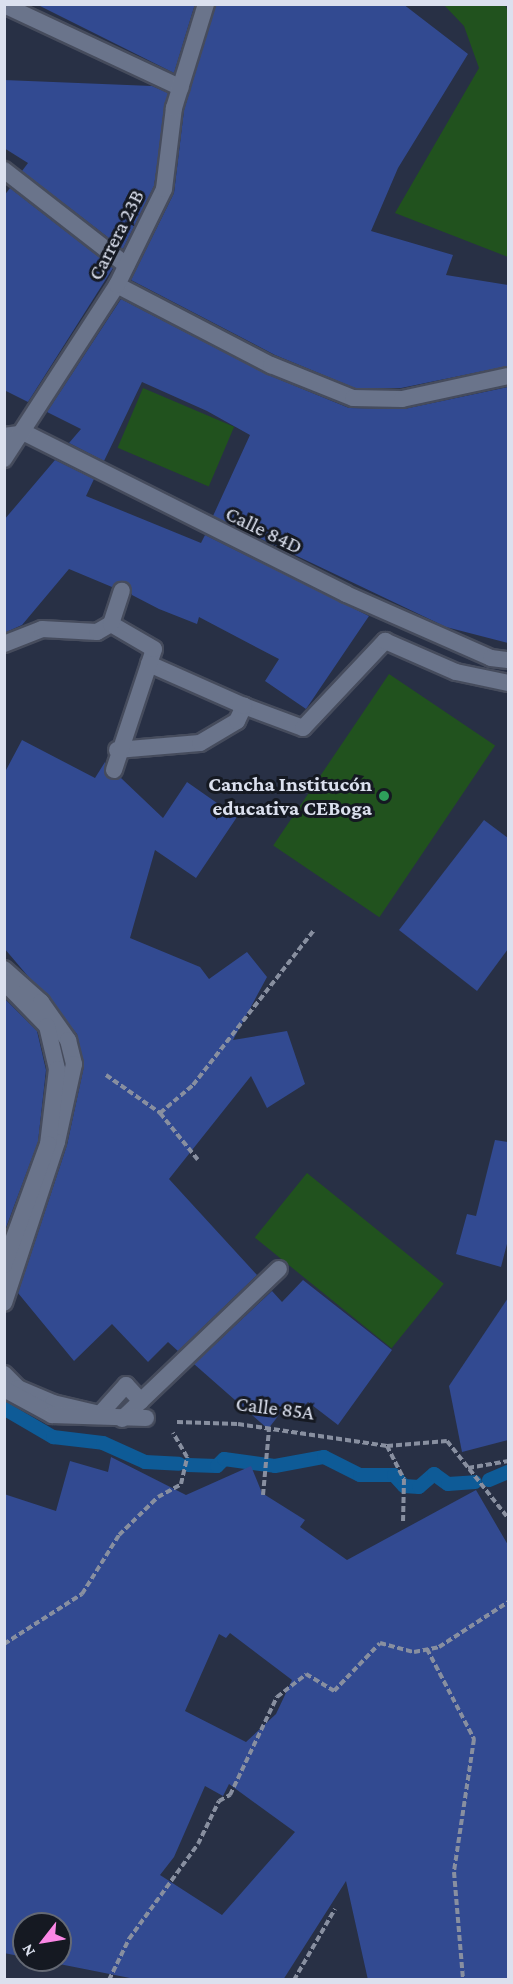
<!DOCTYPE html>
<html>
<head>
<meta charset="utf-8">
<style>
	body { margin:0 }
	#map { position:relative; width:513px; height:1984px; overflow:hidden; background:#283045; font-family:"Crimson Pro",serif }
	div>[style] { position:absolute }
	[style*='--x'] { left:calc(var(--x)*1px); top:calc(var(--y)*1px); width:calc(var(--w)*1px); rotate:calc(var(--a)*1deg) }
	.green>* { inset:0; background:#21521e; transform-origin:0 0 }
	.stream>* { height:14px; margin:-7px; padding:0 7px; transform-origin:7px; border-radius:7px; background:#0e5b97 }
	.building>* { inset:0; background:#324a91 }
	.path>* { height:4px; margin-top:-2px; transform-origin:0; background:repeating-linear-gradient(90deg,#888fa0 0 6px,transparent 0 9px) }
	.roads { filter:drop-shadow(2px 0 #464c5d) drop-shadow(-2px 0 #464c5d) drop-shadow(0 2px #464c5d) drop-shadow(0 -2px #464c5d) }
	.pedestrian>* { height:16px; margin:-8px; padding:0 8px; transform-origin:8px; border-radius:8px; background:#6a748b }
	.minor>* { height:16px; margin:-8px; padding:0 8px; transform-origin:8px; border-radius:8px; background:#6a748b }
	.dots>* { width:16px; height:16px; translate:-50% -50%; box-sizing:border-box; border:3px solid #151922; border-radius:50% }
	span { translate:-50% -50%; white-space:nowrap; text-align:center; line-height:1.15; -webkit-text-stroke:6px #151922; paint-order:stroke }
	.street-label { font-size:21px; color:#dbe0ee }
	.poi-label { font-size:21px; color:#dbe0ee; font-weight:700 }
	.right { translate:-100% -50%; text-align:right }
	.frame { position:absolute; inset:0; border:6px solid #dbe0ee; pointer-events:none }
	.north { position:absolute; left:12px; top:1912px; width:60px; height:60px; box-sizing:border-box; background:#151922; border:2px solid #646974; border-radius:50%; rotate:239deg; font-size:16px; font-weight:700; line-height:24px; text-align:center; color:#dbe0ee }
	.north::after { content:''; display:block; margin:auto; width:21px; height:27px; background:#fb87e6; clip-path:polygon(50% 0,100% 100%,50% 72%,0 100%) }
</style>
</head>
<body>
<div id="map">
	<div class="green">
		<div style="clip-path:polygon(444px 5px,505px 5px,508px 11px,508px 257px,395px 213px,479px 68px,464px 26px)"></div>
		<div style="left:143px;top:388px;width:99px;height:65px;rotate:23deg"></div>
		<div style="left:389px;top:674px;width:128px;height:207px;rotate:34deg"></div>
		<div style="left:307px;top:1173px;width:176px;height:83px;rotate:39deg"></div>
	</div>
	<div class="stream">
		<div style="--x:5;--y:1409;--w:56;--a:30.3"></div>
		<div style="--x:53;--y:1437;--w:50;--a:6.8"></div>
		<div style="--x:103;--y:1443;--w:46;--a:24.3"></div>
		<div style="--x:145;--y:1462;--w:34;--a:3"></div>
		<div style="--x:188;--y:1465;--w:29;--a:2"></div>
		<div style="--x:217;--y:1466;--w:10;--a:-45"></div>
		<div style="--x:224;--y:1459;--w:51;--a:7.8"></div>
		<div style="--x:275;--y:1466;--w:50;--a:-10.4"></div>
		<div style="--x:324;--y:1457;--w:40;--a:26.6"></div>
		<div style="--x:360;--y:1475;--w:34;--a:0"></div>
		<div style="--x:394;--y:1475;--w:15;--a:48"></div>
		<div style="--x:404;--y:1486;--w:15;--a:4"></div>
		<div style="--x:419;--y:1487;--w:20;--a:-41"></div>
		<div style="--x:434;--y:1474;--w:17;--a:36"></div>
		<div style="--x:448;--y:1484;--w:27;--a:-4"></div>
		<div style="--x:489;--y:1480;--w:21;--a:-23"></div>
	</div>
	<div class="building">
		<div style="clip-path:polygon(36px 4px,195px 4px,174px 73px)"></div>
		<div style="clip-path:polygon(216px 4px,403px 4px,468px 54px,398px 168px,371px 231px,453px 255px,446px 275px,508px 285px,508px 366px,401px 388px,355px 388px,275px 355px,131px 280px,174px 193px,184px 110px)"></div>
		<div style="clip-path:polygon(4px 80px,152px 86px,168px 93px,154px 186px,123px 249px,22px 171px,28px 163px,4px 148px)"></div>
		<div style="clip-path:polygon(10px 188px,113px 268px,28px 402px,4px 390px,4px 196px)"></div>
		<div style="clip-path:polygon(121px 299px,266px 374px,349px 408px,404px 409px,508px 387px,508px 643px,446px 627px,213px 516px,250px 435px,207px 411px,142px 382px,104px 461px,69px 443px,81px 429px,47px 412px)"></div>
		<div style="clip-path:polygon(55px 460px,94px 479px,86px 496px,201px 543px,205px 535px,369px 616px,306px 709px,265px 681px,279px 659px,199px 617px,197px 624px,159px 609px,132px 595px,125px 581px,112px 587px,69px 569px,22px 625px,4px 633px,4px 520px)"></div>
		<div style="clip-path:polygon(22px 740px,95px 778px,105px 762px,107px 777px,121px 778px,163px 818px,187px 782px,237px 817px,196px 878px,155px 850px,130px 938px,200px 967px,209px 979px,247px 952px,267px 977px,233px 1040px,287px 1031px,305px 1084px,267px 1108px,251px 1076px,169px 1179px,257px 1275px,178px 1351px,168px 1342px,148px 1362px,112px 1324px,74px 1361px,18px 1293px,67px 1145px,84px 1066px,77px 1034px,4px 948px,4px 774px)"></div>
		<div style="clip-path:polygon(484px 820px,508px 838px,508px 949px,477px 991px,399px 930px)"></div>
		<div style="clip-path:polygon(4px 998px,37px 1031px,46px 1070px,38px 1142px,4px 1233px)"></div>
		<div style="clip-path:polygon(495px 1140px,508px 1142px,508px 1240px,501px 1267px,456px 1254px,467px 1214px,476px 1216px)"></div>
		<div style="clip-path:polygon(303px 1280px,392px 1350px,338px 1425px,308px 1402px,297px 1413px,286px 1406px,268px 1429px,194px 1364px,272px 1291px,282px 1302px)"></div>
		<div style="clip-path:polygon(508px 1298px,508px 1440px,462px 1452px,449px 1386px)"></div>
		<div style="clip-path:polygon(evenodd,111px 1457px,186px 1495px,251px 1466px,262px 1493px,305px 1520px,300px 1527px,347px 1560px,476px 1490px,508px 1545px,508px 1980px,368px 1980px,346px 1881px,283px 1980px,140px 1980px,39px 1960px,60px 1960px,60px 1924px,24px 1924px,24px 1957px,4px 1953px,4px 1494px,56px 1511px,70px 1461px,108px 1472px,111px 1457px,230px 1633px,292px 1680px,276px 1714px,246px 1742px,185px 1711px,219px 1634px,226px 1638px,230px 1633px,111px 1457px,229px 1784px,295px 1832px,222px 1915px,160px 1875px,174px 1857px,205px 1786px,223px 1796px,229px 1784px)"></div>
	</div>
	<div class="path">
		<div style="--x:106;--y:1075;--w:66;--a:35.1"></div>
		<div style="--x:160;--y:1113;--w:60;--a:51"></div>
		<div style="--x:160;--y:1113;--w:43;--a:-40.3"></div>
		<div style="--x:193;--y:1085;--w:197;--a:-52"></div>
		<div style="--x:177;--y:1422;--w:61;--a:1.9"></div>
		<div style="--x:238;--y:1424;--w:151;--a:8.4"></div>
		<div style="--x:387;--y:1446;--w:60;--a:-4.8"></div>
		<div style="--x:447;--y:1441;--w:98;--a:51.6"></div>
		<div style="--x:387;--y:1446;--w:37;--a:63"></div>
		<div style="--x:404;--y:1479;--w:44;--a:91.3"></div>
		<div style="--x:468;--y:1468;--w:41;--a:-9.9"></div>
		<div style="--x:263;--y:1495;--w:66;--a:-84.8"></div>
		<div style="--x:4;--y:1644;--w:93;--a:-32.7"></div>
		<div style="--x:82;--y:1594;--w:70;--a:-57.9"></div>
		<div style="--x:119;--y:1535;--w:54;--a:-44.3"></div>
		<div style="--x:158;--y:1497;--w:26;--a:-29"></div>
		<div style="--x:181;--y:1484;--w:28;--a:-77"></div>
		<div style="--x:187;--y:1457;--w:28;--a:-120"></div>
		<div style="--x:427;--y:1649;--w:102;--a:62.4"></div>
		<div style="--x:474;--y:1739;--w:134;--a:98.6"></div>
		<div style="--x:454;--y:1872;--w:108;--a:85.2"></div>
		<div style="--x:109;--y:1980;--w:46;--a:-64"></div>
		<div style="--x:129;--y:1939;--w:117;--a:-54"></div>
		<div style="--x:198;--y:1844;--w:48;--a:-64"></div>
		<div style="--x:219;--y:1801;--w:13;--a:-29"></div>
		<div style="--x:230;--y:1795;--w:109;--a:-64.4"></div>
		<div style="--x:277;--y:1697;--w:37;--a:-38"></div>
		<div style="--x:306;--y:1674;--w:33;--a:31"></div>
		<div style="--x:334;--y:1691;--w:66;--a:-46.2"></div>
		<div style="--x:380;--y:1643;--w:35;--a:15"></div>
		<div style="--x:414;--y:1652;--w:25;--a:-11"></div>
		<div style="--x:439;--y:1647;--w:82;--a:-33.1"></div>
		<div style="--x:294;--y:1980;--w:82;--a:-60"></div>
	</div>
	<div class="roads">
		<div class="pedestrian">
			<div style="--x:4;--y:5;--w:195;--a:25.1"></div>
			<div style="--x:4;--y:170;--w:155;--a:37.9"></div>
			<div style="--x:117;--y:285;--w:174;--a:27.5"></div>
			<div style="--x:271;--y:365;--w:88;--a:21.9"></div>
			<div style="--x:353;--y:398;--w:49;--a:1.2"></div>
			<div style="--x:402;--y:399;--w:108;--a:-12.2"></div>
			<div style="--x:4;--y:644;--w:41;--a:-21.5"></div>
			<div style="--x:42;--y:629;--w:55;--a:3.1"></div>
			<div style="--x:97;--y:632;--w:16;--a:-30"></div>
			<div style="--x:244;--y:706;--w:63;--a:20.4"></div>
			<div style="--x:303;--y:728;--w:120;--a:-46.7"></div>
			<div style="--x:385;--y:641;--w:77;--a:23.6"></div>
			<div style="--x:456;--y:672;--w:53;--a:11.9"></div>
			<div style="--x:117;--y:750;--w:83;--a:-4.8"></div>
			<div style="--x:200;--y:743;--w:43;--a:-30.7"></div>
			<div style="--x:237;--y:721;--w:17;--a:-65"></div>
			<div style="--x:244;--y:706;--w:104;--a:-156.1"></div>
			<div style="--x:114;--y:770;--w:127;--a:-71.7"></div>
			<div style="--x:154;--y:649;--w:50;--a:-149.8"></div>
			<div style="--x:111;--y:624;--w:35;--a:-72"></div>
			<div style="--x:4;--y:969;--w:50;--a:41.7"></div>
			<div style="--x:41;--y:1002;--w:47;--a:54.6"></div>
			<div style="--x:68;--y:1040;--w:25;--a:76"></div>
			<div style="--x:74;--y:1064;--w:80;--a:102.3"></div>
			<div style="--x:57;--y:1142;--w:169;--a:108.2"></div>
			<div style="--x:4;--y:1374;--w:20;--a:45"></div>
			<div style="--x:18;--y:1388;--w:38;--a:23"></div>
			<div style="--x:53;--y:1403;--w:48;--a:13.2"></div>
			<div style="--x:100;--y:1414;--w:39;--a:-48"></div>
			<div style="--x:126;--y:1385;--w:22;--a:47"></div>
			<div style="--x:122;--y:1419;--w:217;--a:-43.7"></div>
		</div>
		<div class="minor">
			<div style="--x:4;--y:436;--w:21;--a:-8"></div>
			<div style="--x:25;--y:433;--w:359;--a:26.6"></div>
			<div style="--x:346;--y:594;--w:158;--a:23.8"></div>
			<div style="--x:491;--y:658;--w:17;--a:7"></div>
			<div style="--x:4;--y:459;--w:207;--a:-57"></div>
			<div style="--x:117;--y:285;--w:107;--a:-63.9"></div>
			<div style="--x:164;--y:189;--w:82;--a:-83"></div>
			<div style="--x:174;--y:108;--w:109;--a:-72.9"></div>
			<div style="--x:4;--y:982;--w:62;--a:45.7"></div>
			<div style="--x:47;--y:1026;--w:44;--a:76.9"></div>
			<div style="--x:57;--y:1069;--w:76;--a:96.8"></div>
			<div style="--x:48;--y:1144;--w:129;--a:110"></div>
			<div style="--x:4;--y:1389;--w:55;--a:28.4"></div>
			<div style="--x:52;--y:1415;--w:94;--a:1.8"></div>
		</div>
	</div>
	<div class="dots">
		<div style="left:384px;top:796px;background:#2e9e5b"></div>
	</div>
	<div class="street-label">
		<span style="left:116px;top:235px;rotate:-63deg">Carrera 23B</span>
		<span style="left:264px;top:530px;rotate:26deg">Calle 84D</span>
		<span style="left:275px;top:1408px;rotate:7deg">Calle 85A</span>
	</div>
	<div class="poi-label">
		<span class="right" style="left:372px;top:796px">Cancha Institucón<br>educativa CEBoga</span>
	</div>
	<div class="frame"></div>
	<div class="north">N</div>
</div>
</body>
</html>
